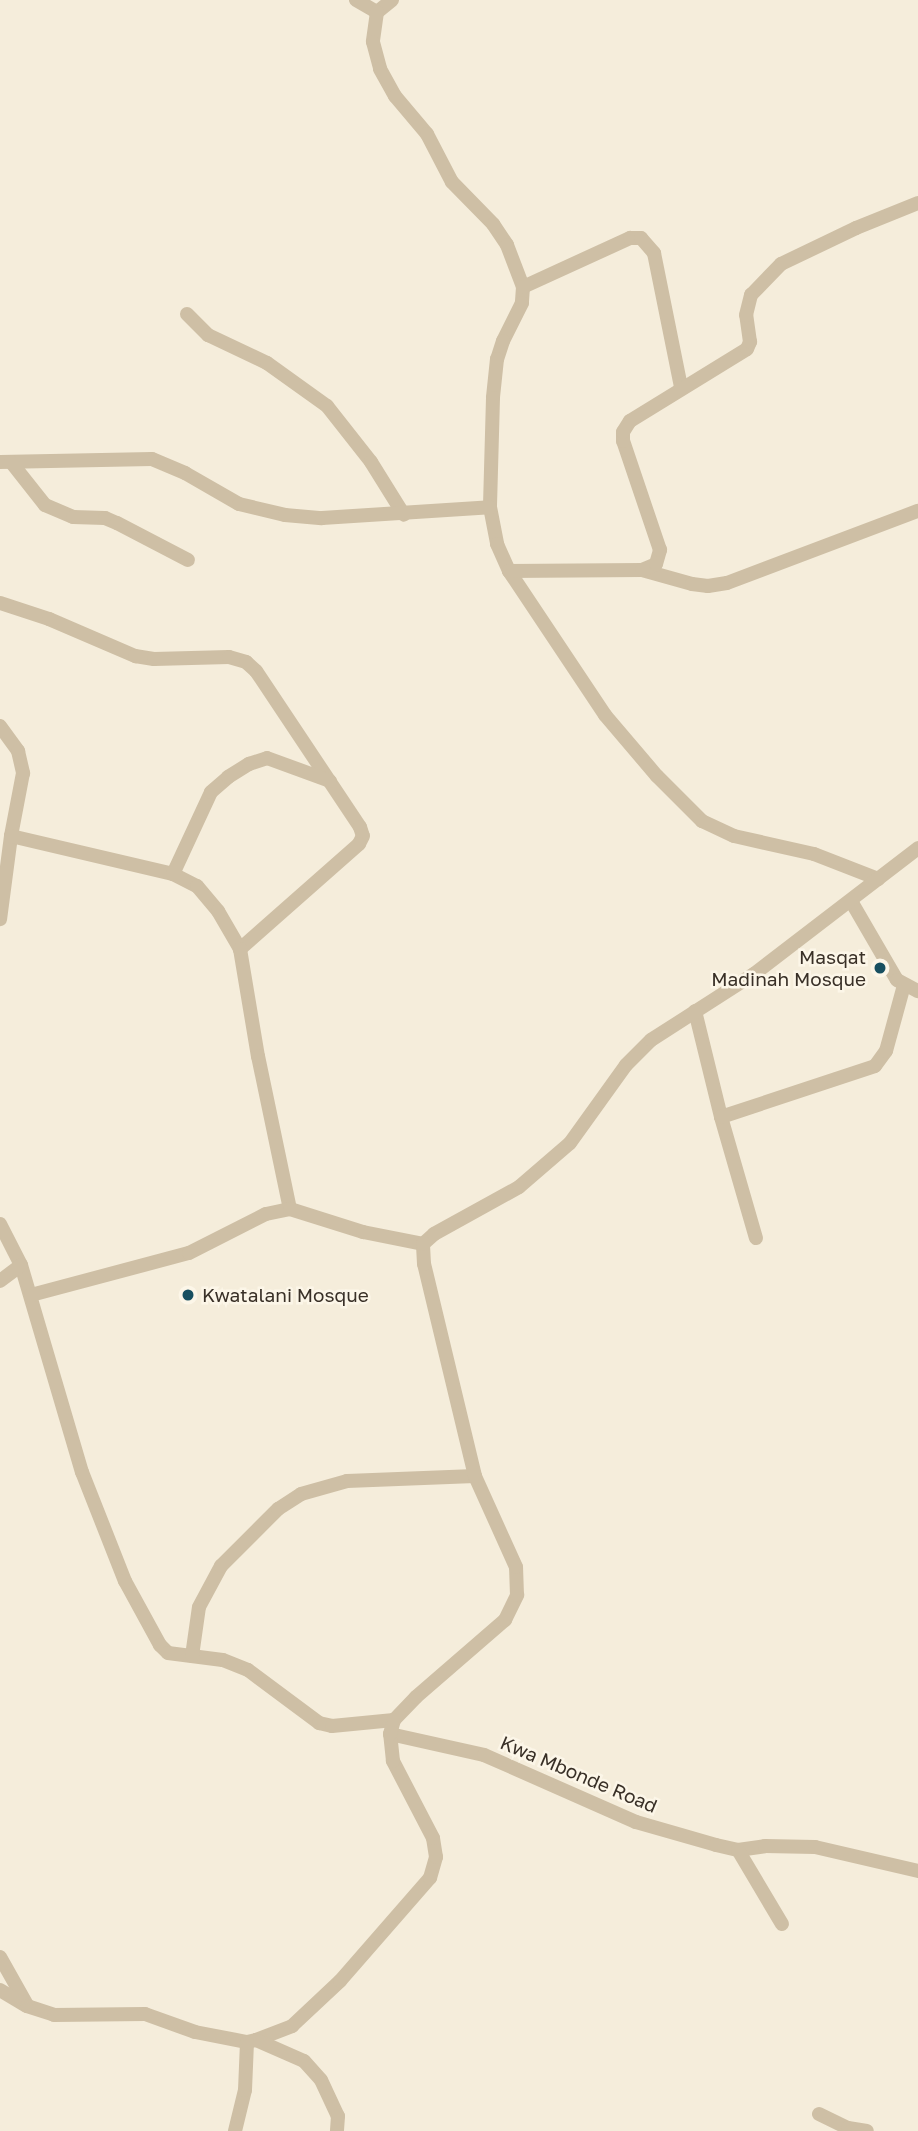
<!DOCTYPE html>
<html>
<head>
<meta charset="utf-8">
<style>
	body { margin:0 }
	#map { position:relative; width:918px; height:2131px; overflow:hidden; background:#f5eddb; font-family:"Golos Text",sans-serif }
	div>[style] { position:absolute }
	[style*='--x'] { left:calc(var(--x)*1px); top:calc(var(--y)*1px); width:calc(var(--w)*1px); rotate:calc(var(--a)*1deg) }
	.street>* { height:14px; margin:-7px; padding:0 7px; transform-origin:7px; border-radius:7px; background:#cebfa5 }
	.dots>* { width:19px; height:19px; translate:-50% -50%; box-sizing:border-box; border:4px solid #fcf6e8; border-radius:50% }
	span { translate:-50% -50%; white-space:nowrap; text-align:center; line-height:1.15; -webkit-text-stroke:5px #fcf6e8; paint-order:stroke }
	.poi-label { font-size:19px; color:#393027 }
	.right { translate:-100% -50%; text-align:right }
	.left { translate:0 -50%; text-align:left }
	.street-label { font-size:19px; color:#393027 }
</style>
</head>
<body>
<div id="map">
	<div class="street">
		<div style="--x:356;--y:0;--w:24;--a:30"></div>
		<div style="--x:392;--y:0;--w:19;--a:141"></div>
		<div style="--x:377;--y:12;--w:30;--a:98"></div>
		<div style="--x:373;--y:42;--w:28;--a:75"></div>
		<div style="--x:380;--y:69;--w:31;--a:61"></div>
		<div style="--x:395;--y:96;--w:50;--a:49.9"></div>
		<div style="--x:427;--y:134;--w:54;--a:62.5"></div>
		<div style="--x:452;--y:182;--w:59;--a:45.7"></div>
		<div style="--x:493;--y:224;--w:25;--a:56"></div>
		<div style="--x:507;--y:245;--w:45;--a:69.1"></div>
		<div style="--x:523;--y:287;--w:16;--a:94"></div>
		<div style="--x:522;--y:303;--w:42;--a:116.6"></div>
		<div style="--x:503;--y:341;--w:19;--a:108"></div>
		<div style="--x:497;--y:359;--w:39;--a:96"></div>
		<div style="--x:493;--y:398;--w:109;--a:91.6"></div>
		<div style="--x:490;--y:507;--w:38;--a:79"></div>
		<div style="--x:497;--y:544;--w:30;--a:66"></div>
		<div style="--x:509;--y:571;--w:173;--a:56.3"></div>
		<div style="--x:605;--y:715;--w:80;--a:49.6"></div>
		<div style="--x:657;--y:776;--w:64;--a:45"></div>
		<div style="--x:702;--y:821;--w:35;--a:25"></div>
		<div style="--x:734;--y:836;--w:82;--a:12.7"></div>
		<div style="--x:814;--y:854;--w:69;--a:21.3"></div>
		<div style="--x:523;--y:287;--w:118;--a:-24.6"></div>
		<div style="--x:630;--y:238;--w:11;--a:0"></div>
		<div style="--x:641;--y:238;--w:20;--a:49"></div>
		<div style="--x:654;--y:253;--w:137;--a:78.6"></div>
		<div style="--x:187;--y:314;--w:30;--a:45"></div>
		<div style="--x:208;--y:335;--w:65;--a:25.4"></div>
		<div style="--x:267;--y:363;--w:74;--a:35.6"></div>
		<div style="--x:327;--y:406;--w:71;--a:51.8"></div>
		<div style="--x:371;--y:462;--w:62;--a:58.1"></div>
		<div style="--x:0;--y:462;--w:152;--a:-1.1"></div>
		<div style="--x:152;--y:459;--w:36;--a:23"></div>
		<div style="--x:185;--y:473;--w:62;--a:29.9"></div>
		<div style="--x:239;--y:504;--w:47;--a:13.4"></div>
		<div style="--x:285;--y:515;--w:37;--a:5"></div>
		<div style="--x:322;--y:518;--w:168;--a:-3.7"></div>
		<div style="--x:11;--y:462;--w:55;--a:51.7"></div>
		<div style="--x:45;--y:505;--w:30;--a:23"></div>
		<div style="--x:73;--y:517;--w:32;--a:2"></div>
		<div style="--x:105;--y:518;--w:13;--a:23"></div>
		<div style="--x:117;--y:523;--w:80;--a:27.5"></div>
		<div style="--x:642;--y:570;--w:52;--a:15.6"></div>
		<div style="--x:692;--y:584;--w:16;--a:7"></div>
		<div style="--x:708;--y:586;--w:19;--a:-9"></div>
		<div style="--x:727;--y:583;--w:204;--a:-20.7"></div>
		<div style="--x:509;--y:571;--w:133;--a:-0.4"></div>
		<div style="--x:642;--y:570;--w:15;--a:-23"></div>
		<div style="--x:656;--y:564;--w:15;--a:-74"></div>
		<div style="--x:660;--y:550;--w:115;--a:-108.7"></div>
		<div style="--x:623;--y:441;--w:9;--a:-90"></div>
		<div style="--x:623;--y:432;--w:13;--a:-58"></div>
		<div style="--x:630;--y:421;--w:137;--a:-31.6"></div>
		<div style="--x:747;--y:349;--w:8;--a:-67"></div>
		<div style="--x:750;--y:342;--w:27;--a:-98"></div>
		<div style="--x:746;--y:315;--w:21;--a:-76"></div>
		<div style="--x:751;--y:295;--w:43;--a:-45.9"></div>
		<div style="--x:781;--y:264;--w:83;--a:-25.6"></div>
		<div style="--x:856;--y:228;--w:67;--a:-22"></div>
		<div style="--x:0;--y:603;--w:52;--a:18.1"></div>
		<div style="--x:49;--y:619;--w:94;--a:23.3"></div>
		<div style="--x:135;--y:656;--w:19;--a:9"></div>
		<div style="--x:154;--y:659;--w:75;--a:-1.5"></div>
		<div style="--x:229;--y:657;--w:18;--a:16"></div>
		<div style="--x:246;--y:662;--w:13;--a:42"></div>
		<div style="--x:256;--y:671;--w:187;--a:56.3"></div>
		<div style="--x:360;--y:827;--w:9;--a:72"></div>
		<div style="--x:363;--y:836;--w:9;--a:117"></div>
		<div style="--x:359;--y:844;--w:159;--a:138.6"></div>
		<div style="--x:0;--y:726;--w:31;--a:54"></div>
		<div style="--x:18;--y:751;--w:23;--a:77"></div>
		<div style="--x:23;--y:773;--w:64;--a:100.8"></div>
		<div style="--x:11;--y:836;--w:84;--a:97.5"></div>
		<div style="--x:11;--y:836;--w:166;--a:13.2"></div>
		<div style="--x:173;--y:874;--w:27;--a:27"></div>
		<div style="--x:197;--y:886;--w:33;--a:50"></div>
		<div style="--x:218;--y:911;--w:44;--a:59.9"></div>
		<div style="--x:240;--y:949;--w:109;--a:80.5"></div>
		<div style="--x:258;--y:1056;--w:156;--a:78.2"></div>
		<div style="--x:173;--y:874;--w:90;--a:-65.1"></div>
		<div style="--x:211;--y:792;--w:23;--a:-41"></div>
		<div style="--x:228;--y:777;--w:25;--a:-32"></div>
		<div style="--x:249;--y:764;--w:19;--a:-18"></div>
		<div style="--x:267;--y:758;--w:67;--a:20.1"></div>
		<div style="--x:851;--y:901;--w:91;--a:59.8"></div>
		<div style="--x:897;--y:980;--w:24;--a:28"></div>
		<div style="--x:695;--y:1011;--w:109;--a:76.2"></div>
		<div style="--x:721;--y:1117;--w:126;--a:73.9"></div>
		<div style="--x:721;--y:1117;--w:162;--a:-18.3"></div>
		<div style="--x:875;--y:1066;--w:19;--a:-54"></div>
		<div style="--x:886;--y:1051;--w:68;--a:-74.7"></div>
		<div style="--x:0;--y:1224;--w:46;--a:62.9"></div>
		<div style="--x:21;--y:1265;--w:216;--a:73.6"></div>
		<div style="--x:82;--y:1472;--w:117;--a:68.5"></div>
		<div style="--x:125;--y:1581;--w:73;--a:61.3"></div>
		<div style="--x:160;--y:1645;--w:11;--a:45"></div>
		<div style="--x:168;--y:1653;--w:55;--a:7.3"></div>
		<div style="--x:223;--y:1660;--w:27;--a:22"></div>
		<div style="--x:248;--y:1670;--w:89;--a:36.7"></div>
		<div style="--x:319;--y:1723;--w:13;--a:13"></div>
		<div style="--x:332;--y:1726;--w:62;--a:-5.5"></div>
		<div style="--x:0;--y:1281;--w:26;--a:-37"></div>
		<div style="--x:31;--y:1295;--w:163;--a:-14.9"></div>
		<div style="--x:189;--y:1253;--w:86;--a:-26.9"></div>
		<div style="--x:266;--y:1214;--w:25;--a:-12"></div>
		<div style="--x:290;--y:1209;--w:77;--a:17.5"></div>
		<div style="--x:363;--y:1232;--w:61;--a:11.3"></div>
		<div style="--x:192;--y:1656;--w:49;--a:-81.9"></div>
		<div style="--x:199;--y:1607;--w:47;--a:-61.8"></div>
		<div style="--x:221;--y:1566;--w:81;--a:-45"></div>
		<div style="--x:278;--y:1509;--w:27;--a:-33"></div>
		<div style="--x:301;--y:1494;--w:48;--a:-15.8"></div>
		<div style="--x:347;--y:1481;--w:128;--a:-2.2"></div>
		<div style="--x:390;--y:1734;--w:96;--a:12.6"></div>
		<div style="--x:484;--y:1755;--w:166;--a:23.8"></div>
		<div style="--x:636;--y:1822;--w:83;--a:16"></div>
		<div style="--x:716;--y:1845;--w:23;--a:13"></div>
		<div style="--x:738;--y:1850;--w:27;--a:-8"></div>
		<div style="--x:765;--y:1846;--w:50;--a:1.1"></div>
		<div style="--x:815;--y:1847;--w:106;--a:13.1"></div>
		<div style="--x:738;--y:1850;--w:86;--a:59.3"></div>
		<div style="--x:0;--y:1957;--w:55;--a:60.6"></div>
		<div style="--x:0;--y:1990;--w:31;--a:31"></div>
		<div style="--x:27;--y:2006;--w:28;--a:18"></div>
		<div style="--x:54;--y:2015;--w:91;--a:-0.6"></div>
		<div style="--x:145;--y:2014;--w:53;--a:19.8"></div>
		<div style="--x:195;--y:2032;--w:53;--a:10.9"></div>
		<div style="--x:247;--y:2042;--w:9;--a:-13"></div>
		<div style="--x:256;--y:2040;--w:39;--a:-21"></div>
		<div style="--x:292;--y:2026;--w:66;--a:-43.2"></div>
		<div style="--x:340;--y:1981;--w:137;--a:-48.9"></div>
		<div style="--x:430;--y:1878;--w:22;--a:-74"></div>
		<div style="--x:436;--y:1857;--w:19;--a:-99"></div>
		<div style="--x:433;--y:1838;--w:87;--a:-117.5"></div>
		<div style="--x:393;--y:1761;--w:27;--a:-96"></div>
		<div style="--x:390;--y:1734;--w:15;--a:-74"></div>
		<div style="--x:394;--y:1720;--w:32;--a:-46"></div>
		<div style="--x:416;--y:1697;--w:118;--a:-40.9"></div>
		<div style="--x:505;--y:1620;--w:28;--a:-64"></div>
		<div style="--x:517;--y:1595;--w:28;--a:-92"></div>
		<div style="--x:516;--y:1567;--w:100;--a:-114.3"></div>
		<div style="--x:475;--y:1476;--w:218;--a:-103.5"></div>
		<div style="--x:424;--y:1264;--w:20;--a:-93"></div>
		<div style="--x:423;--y:1244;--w:15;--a:-42"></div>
		<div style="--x:434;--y:1234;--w:97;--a:-28.9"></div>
		<div style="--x:519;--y:1187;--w:67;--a:-40.8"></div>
		<div style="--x:570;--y:1143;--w:96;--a:-54.3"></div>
		<div style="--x:626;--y:1065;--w:35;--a:-45"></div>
		<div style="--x:651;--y:1040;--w:122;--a:-32.7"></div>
		<div style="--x:754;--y:974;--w:207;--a:-37.5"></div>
		<div style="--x:256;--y:2040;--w:52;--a:23.6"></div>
		<div style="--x:304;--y:2061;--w:25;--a:48"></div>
		<div style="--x:321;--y:2080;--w:40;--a:65"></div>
		<div style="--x:338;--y:2116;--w:15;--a:94"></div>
		<div style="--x:819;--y:2114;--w:32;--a:26"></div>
		<div style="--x:848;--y:2128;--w:19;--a:9"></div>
		<div style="--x:235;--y:2131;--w:42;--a:-76.3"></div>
		<div style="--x:245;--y:2090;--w:48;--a:-87.6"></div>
	</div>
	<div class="dots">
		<div style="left:880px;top:968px;background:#184f60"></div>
		<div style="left:188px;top:1295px;background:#184f60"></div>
	</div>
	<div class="poi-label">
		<span class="right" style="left:866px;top:968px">Masqat<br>Madinah Mosque</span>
		<span class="left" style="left:202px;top:1295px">Kwatalani Mosque</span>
	</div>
	<div class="street-label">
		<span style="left:579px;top:1774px;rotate:23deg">Kwa Mbonde Road</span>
	</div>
</div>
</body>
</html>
